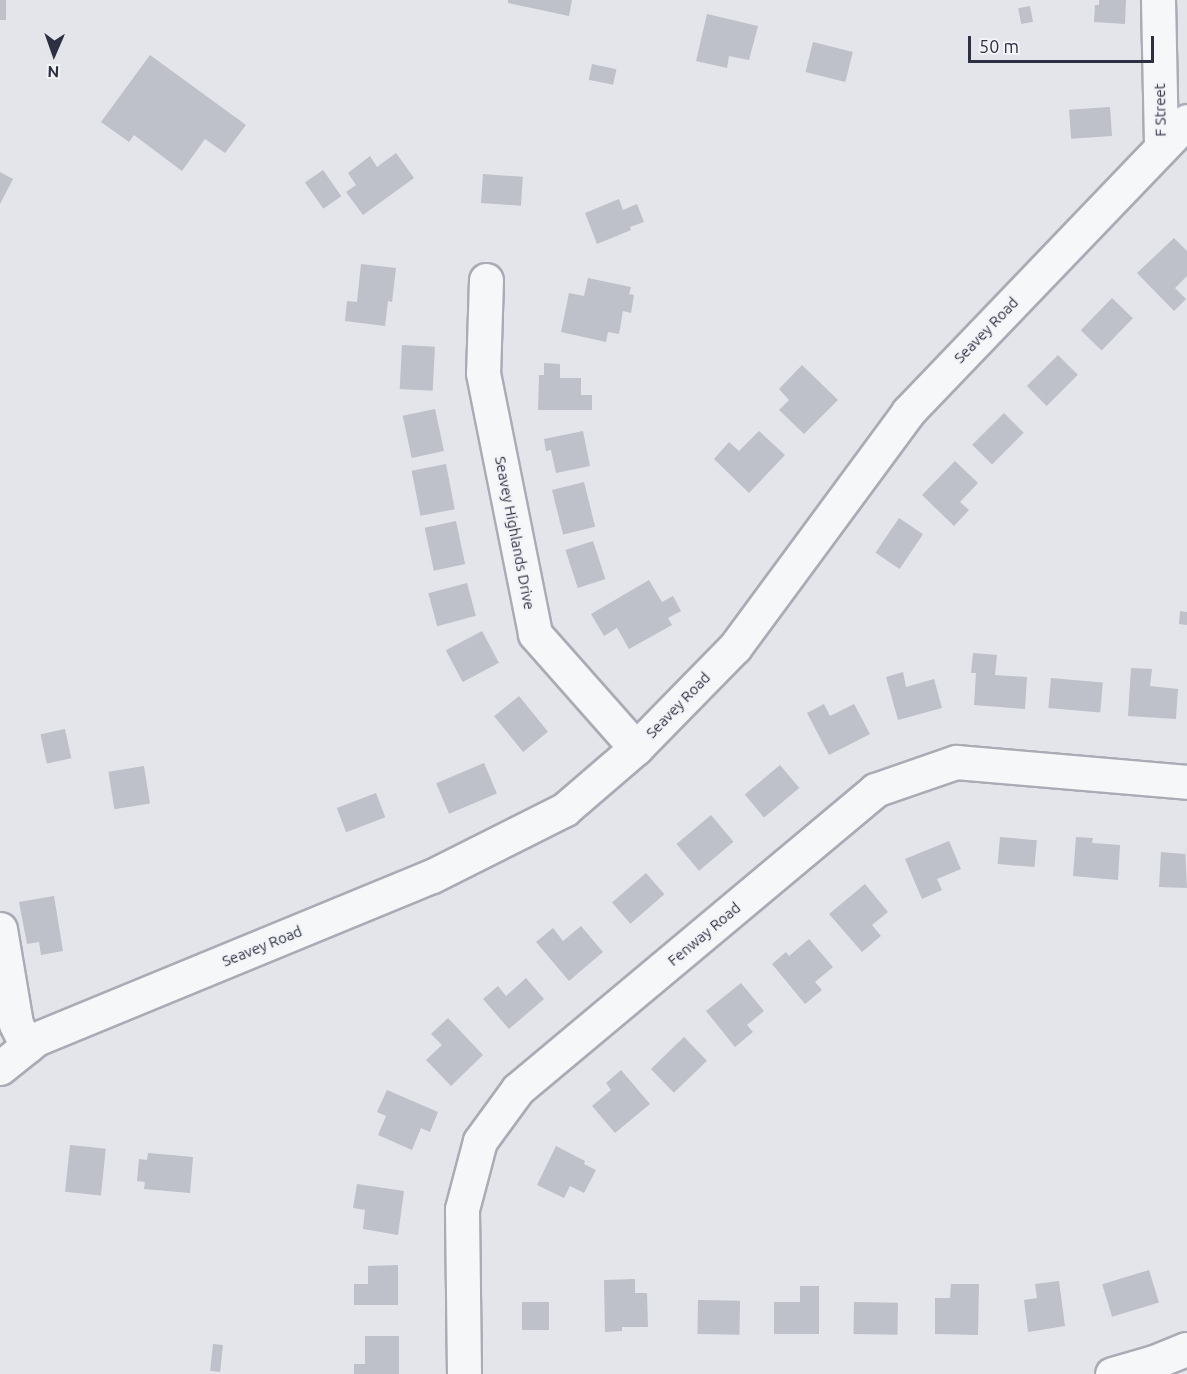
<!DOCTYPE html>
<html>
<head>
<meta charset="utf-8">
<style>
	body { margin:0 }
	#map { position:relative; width:1187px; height:1374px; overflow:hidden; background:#e4e5eb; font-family:Ubuntu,sans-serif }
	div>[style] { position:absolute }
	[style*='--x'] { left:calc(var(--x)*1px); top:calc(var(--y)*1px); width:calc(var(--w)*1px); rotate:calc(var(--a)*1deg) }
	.building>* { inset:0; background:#bec0ca; transform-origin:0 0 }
	.roads { filter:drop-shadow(2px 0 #a9abb5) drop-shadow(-2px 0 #a9abb5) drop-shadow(0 2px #a9abb5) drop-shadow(0 -2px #a9abb5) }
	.minor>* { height:33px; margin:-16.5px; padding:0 16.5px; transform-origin:16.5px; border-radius:16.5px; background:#f6f7f9 }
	span { translate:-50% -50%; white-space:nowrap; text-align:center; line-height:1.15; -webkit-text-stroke:4.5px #f3f4f8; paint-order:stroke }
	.street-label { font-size:15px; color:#2d3042 }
	.north { position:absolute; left:24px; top:24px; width:60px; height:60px; -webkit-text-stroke:4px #f3f4f8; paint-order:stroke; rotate:182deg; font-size:16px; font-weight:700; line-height:24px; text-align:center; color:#2d3042 }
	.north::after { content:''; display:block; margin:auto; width:21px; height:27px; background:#2d3042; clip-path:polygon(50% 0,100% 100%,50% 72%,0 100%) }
	.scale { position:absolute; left:968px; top:36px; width:186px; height:27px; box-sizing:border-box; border:3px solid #2d3042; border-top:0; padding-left:8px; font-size:18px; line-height:21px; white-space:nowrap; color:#2d3042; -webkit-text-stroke:4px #f3f4f8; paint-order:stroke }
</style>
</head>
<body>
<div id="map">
	<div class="building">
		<div style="left:0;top:0;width:6px;height:20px"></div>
		<div style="clip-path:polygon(508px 0,572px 0,569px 16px,508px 3px)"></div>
		<div style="clip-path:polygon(1099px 0,1126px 0,1125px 24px,1094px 22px,1095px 5px,1099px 5px)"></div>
		<div style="left:1030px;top:6px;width:16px;height:12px;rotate:79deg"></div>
		<div style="clip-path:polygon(707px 14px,758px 26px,749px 60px,729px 56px,727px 68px,696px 61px)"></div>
		<div style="left:813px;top:42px;width:41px;height:31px;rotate:14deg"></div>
		<div style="clip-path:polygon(150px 55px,246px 125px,225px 153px,205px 139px,182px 171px,134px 135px,129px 142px,101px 122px)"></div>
		<div style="left:592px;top:64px;width:25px;height:16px;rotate:12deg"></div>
		<div style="left:1110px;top:107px;width:29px;height:41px;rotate:86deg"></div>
		<div style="clip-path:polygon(396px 153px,414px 178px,363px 215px,346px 192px,356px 185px,348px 173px,370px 156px,377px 167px)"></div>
		<div style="left:323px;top:170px;width:32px;height:22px;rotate:55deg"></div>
		<div style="clip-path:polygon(0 172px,13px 179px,0 204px)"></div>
		<div style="left:483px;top:174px;width:40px;height:29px;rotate:4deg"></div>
		<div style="clip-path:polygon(619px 199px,623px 210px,637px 204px,644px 222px,630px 227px,631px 230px,597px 244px,585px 213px)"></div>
		<div style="clip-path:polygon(1174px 238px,1187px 251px,1187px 276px,1175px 288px,1186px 299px,1174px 311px,1137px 273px)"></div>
		<div style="clip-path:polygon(361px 264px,396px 268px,392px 302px,388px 301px,385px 326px,345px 321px,347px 301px,357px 302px)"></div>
		<div style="clip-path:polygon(588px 278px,631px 287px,629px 294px,634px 295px,631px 313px,623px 311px,619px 334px,608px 332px,606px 342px,561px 332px,569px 293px,584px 296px)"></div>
		<div style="left:1112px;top:298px;width:29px;height:45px;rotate:44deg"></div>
		<div style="left:402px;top:345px;width:33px;height:44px;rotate:3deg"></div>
		<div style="left:1058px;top:355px;width:28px;height:44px;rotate:45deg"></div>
		<div style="clip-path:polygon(544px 363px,560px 364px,560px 378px,581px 378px,581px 395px,592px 395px,592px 410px,538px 410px,539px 375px,544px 375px)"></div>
		<div style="clip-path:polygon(802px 365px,838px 400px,804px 434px,779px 410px,789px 400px,779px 389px)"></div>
		<div style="left:435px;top:409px;width:43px;height:33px;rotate:78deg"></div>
		<div style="left:1004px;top:413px;width:28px;height:45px;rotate:45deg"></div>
		<div style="clip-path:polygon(583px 431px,590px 466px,556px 473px,551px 450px,546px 451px,544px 439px)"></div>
		<div style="clip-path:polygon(759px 431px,785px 455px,749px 493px,714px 459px,729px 442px,739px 451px)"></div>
		<div style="clip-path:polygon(955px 461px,978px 483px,960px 502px,969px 510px,954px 526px,922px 495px)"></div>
		<div style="left:446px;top:464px;width:46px;height:35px;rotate:79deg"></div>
		<div style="left:584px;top:482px;width:46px;height:33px;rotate:76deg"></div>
		<div style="left:899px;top:518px;width:29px;height:42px;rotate:34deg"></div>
		<div style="left:456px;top:521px;width:44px;height:32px;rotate:78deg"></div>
		<div style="left:593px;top:541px;width:40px;height:29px;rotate:72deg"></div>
		<div style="clip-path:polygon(649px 580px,662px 602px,673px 596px,681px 611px,668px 618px,672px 625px,629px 649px,617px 628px,604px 636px,591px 614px)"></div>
		<div style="left:467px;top:583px;width:34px;height:40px;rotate:75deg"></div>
		<div style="clip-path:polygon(1180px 611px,1187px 612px,1187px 625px,1179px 624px)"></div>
		<div style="left:482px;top:631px;width:36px;height:41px;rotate:62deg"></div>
		<div style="clip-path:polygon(973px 653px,997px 655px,995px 675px,1027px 677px,1025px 709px,974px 705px,976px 673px,971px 673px)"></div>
		<div style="clip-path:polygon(1131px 668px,1152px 669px,1150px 686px,1178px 689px,1176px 719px,1128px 716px)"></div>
		<div style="clip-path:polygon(903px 672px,906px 687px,934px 679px,942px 708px,898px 720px,886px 677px)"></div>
		<div style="left:1051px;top:678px;width:52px;height:30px;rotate:5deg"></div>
		<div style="left:519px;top:696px;width:46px;height:32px;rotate:51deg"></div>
		<div style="clip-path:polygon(824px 704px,830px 716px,854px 704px,870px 734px,829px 755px,807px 713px)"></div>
		<div style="left:65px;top:729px;width:30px;height:25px;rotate:78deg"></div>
		<div style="left:484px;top:763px;width:33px;height:52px;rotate:67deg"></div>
		<div style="left:780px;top:765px;width:30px;height:46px;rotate:50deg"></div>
		<div style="left:144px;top:766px;width:38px;height:36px;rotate:81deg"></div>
		<div style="left:376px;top:793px;width:26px;height:42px;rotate:69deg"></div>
		<div style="left:711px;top:815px;width:35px;height:45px;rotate:50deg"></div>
		<div style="left:1000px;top:837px;width:37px;height:27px;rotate:5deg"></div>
		<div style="clip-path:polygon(1076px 837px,1093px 838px,1092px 843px,1120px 845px,1118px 880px,1073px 876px)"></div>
		<div style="clip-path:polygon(949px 841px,961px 869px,937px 879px,942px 890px,922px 899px,905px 859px)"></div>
		<div style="clip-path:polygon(1185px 846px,1187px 888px,1159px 887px,1161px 852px,1185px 854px)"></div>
		<div style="left:646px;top:873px;width:28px;height:45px;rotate:49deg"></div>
		<div style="clip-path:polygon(865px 884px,888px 912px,872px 925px,881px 936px,862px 952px,829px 914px)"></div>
		<div style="clip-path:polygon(54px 896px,63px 951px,41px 955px,39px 942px,27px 944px,19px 902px)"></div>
		<div style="clip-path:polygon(581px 926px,603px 952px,569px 981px,536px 942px,553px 928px,563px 941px)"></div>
		<div style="clip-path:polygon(809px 939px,833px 967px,815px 982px,822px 990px,805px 1004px,772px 964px,786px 952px,789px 956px)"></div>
		<div style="clip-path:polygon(526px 978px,544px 999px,509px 1029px,483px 999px,498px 986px,506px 996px)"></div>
		<div style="clip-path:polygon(741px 983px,764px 1011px,747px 1025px,753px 1032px,735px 1047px,706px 1011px)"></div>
		<div style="clip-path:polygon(448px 1018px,483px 1055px,451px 1086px,426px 1060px,442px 1045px,431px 1034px)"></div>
		<div style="left:684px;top:1037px;width:33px;height:46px;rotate:46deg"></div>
		<div style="clip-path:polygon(621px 1070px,650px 1104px,615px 1133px,592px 1106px,611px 1090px,606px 1083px)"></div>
		<div style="clip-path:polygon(387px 1090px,438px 1112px,430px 1132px,421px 1128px,412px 1150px,378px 1135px,386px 1116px,377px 1112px)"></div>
		<div style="left:70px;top:1145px;width:36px;height:47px;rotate:6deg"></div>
		<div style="clip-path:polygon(556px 1146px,585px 1161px,584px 1164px,596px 1170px,584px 1193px,570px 1186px,564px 1198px,537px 1185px)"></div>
		<div style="clip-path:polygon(148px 1153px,193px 1157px,190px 1193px,144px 1189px,145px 1182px,137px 1181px,139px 1159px,147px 1160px)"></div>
		<div style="clip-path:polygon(357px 1184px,404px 1191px,398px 1235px,363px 1229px,365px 1210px,353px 1208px)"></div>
		<div style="clip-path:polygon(398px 1265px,398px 1305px,354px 1305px,354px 1284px,368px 1284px,368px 1266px)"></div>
		<div style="left:1149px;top:1270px;width:34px;height:49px;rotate:73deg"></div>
		<div style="clip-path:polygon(635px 1279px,635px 1293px,647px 1293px,648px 1327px,622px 1327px,622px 1331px,605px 1332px,604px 1280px)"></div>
		<div style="clip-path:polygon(1059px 1281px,1065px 1326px,1028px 1332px,1024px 1300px,1037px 1298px,1035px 1284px)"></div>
		<div style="clip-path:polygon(951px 1284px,979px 1284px,978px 1335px,935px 1334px,935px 1298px,950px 1298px)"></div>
		<div style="clip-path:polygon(800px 1286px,819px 1286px,819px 1334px,774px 1334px,774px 1302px,800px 1302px)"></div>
		<div style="left:698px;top:1300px;width:42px;height:34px;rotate:1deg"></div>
		<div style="left:522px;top:1302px;width:27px;height:28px"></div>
		<div style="left:854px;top:1302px;width:44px;height:32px;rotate:1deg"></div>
		<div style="clip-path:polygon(365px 1336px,399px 1336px,399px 1374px,354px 1374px,354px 1364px,365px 1364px)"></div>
		<div style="left:213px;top:1344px;width:10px;height:27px;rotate:6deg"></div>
	</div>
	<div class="roads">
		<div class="minor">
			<div style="--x:1158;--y:0;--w:147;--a:88.8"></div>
			<div style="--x:486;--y:280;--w:93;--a:91.8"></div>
			<div style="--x:483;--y:373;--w:266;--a:78.7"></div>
			<div style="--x:535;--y:634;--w:152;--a:48.5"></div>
			<div style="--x:0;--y:929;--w:96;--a:80.4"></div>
			<div style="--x:16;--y:1024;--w:25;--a:64"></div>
			<div style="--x:0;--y:1068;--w:46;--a:-38.9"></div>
			<div style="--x:36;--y:1039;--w:428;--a:-22.4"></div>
			<div style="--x:432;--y:876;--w:149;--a:-26.7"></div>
			<div style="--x:565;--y:809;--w:94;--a:-40.7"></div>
			<div style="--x:636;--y:748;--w:141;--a:-45.6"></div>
			<div style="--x:735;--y:647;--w:292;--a:-53.6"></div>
			<div style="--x:908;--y:412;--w:403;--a:-46.2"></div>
			<div style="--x:464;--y:1374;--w:165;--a:-90.7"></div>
			<div style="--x:462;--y:1209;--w:70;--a:-75.2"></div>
			<div style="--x:480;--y:1141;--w:64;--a:-53.8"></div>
			<div style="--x:518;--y:1089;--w:466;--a:-39.9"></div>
			<div style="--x:875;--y:790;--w:86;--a:-19.1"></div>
			<div style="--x:956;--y:762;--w:232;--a:4.9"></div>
			<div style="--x:1112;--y:1374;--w:44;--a:-15.9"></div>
			<div style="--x:1154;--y:1362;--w:35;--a:-22"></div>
		</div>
	</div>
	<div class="street-label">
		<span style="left:1160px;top:110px;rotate:-91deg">F Street</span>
		<span style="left:986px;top:330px;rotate:-46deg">Seavey Road</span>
		<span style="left:515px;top:533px;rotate:79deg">Seavey Highlands Drive</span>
		<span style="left:678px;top:705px;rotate:-46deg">Seavey Road</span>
		<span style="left:704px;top:934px;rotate:-40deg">Fenway Road</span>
		<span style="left:262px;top:946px;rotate:-22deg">Seavey Road</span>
	</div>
	<div class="north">N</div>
	<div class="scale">50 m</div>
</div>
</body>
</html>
